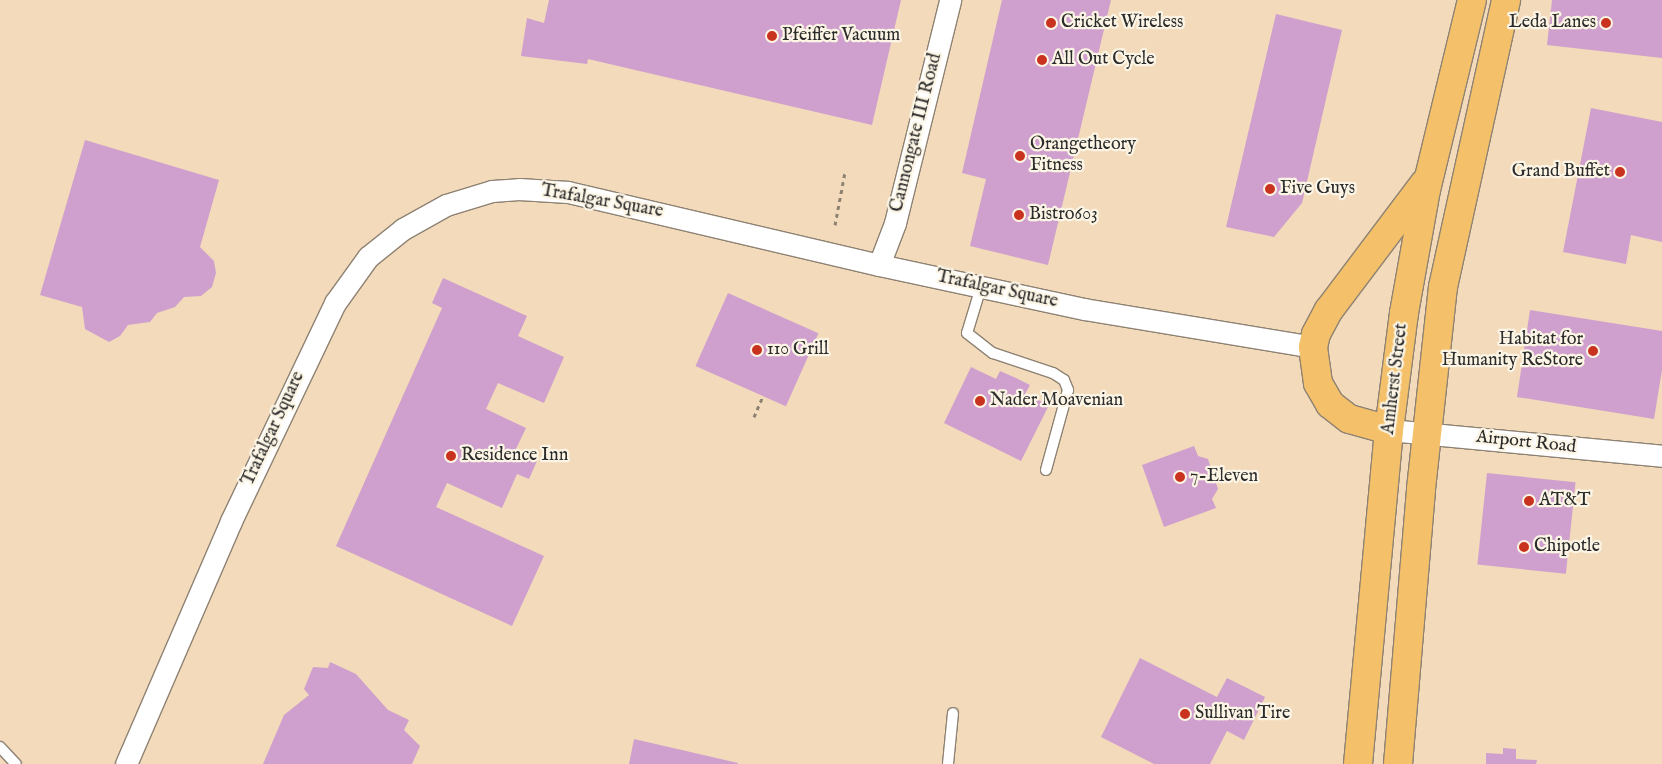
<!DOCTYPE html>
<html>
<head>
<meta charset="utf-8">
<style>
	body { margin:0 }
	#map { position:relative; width:1662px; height:764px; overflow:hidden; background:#f2dabb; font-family:"IM FELL English",serif }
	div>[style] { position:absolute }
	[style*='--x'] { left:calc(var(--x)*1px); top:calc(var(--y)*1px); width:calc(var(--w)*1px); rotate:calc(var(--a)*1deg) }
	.building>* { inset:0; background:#cfa0cd; transform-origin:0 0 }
	.path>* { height:3px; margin-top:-1.5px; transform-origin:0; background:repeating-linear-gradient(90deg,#8e8273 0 4px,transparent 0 8px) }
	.roads { filter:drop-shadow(1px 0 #8e8273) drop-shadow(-1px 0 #8e8273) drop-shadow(0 1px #8e8273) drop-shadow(0 -1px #8e8273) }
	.lane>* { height:10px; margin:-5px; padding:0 5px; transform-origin:5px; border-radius:5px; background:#fff }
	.street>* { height:21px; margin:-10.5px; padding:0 10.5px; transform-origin:10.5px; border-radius:10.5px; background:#fff }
	.highway>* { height:28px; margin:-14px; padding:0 14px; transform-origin:14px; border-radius:14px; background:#f4c16a }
	.dots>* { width:14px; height:14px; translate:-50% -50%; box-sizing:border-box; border:2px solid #fcf5e5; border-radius:50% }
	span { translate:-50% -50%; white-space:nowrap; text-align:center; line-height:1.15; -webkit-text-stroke:4.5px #fcf5e5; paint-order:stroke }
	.poi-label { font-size:18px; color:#2b2b2b }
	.left { translate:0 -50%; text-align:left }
	.right { translate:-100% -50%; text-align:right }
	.street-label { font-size:18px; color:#2b2b2b }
</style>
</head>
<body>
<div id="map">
	<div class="building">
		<div style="clip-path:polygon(549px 0,901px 0,872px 125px,588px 59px,587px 64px,521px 56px,527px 18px,544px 23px)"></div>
		<div style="clip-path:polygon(1002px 0,1111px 0,1048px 265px,970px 246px,986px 179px,962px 173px)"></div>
		<div style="clip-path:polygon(1552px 0,1662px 0,1662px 58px,1547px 45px)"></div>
		<div style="clip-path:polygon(1276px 14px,1342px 30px,1302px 203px,1274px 237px,1226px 227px)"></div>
		<div style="clip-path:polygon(1591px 108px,1662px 122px,1662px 242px,1631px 235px,1626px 264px,1563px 252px)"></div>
		<div style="clip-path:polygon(85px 140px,219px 180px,200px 247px,214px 261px,216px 273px,212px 287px,201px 296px,184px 297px,175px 307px,157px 313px,150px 322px,128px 325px,120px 336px,109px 342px,85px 329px,82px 307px,40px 295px)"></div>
		<div style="clip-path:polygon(443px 278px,527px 316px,518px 336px,564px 357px,544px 403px,498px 383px,486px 409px,526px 428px,515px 451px,537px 461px,529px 479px,517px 474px,502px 508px,447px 483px,436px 507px,544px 556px,512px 626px,336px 546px,442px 308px,432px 303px)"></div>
		<div style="left:728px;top:293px;width:99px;height:80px;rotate:24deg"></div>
		<div style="clip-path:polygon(1530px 310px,1662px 331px,1662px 370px,1654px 419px,1517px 397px)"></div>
		<div style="clip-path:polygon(971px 367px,996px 379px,1000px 371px,1016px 378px,1030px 385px,1025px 394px,1049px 405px,1021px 461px,944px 423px)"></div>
		<div style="clip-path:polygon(1194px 446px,1198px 456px,1208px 459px,1218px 489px,1212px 499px,1216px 508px,1164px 527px,1142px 465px)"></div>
		<div style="left:1487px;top:473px;width:89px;height:92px;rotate:6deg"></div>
		<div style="clip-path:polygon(1140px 658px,1217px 697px,1227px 678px,1265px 697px,1244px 740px,1227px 731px,1210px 764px,1154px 764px,1101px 737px)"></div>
		<div style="clip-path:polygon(330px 662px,356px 674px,388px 710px,409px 720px,404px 730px,420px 746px,412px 764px,263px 764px,284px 715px,309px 695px,304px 689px,313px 667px,328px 668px)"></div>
		<div style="clip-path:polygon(634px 739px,738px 763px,738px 764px,629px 764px)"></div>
		<div style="clip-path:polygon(1503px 748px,1516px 749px,1516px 759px,1537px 760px,1536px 764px,1486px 764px,1486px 753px,1503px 754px)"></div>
	</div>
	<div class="path">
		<div style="--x:835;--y:225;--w:54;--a:-79.3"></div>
		<div style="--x:754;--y:417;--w:23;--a:-67"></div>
	</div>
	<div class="roads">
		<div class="lane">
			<div style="--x:981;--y:287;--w:48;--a:106.9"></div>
			<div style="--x:967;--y:333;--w:33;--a:38"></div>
			<div style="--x:993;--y:353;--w:63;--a:18.4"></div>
			<div style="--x:1053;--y:373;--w:13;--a:32"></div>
			<div style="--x:1064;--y:380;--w:11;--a:68"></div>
			<div style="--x:1068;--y:390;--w:83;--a:105.4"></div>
			<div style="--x:0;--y:747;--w:23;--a:47"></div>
			<div style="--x:948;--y:764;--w:51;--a:-84.4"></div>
		</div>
		<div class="street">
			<div style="--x:879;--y:265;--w:45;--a:-69.1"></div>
			<div style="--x:895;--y:223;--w:230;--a:-76.1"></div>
			<div style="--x:1389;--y:430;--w:274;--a:5.4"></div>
			<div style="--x:126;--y:764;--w:265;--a:-66.6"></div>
			<div style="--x:231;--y:521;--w:242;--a:-64.5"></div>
			<div style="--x:335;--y:303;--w:57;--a:-54.3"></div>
			<div style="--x:368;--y:257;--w:45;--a:-38.7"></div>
			<div style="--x:403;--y:229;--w:49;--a:-29.2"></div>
			<div style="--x:446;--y:205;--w:48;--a:-16.9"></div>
			<div style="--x:492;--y:191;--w:27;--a:-4"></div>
			<div style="--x:519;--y:189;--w:49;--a:3.5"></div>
			<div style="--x:568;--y:192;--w:319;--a:13.2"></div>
			<div style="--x:879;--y:265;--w:210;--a:12.1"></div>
			<div style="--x:1084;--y:309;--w:232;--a:9.4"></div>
		</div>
		<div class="highway">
			<div style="--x:1389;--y:430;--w:41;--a:-164.6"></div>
			<div style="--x:1349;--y:419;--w:24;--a:-142"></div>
			<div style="--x:1330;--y:404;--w:24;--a:-120"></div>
			<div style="--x:1318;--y:383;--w:36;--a:-98"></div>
			<div style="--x:1313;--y:347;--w:13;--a:-77"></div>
			<div style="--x:1316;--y:334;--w:27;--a:-62"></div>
			<div style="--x:1329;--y:310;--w:158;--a:-53"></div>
			<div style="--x:1358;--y:764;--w:335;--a:-84.7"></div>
			<div style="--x:1389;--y:430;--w:118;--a:-82.7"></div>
			<div style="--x:1404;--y:313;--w:125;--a:-79.9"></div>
			<div style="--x:1426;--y:190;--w:195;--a:-76.4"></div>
			<div style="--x:1398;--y:764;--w:276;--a:-85.2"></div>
			<div style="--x:1421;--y:489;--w:203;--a:-83.8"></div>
			<div style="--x:1443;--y:287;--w:294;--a:-77.6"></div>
		</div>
	</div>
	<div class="dots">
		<div style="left:1051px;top:23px;background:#c8321e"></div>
		<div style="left:1606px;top:23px;background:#c8321e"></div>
		<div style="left:772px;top:36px;background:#c8321e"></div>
		<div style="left:1042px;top:60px;background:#c8321e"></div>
		<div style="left:1020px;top:156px;background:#c8321e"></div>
		<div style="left:1620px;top:172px;background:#c8321e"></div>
		<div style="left:1270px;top:189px;background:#c8321e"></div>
		<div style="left:1019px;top:215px;background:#c8321e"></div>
		<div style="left:757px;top:350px;background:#c8321e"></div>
		<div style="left:1593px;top:351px;background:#c8321e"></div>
		<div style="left:980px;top:401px;background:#c8321e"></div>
		<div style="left:451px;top:456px;background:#c8321e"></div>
		<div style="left:1180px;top:477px;background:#c8321e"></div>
		<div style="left:1529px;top:501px;background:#c8321e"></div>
		<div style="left:1524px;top:547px;background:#c8321e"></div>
		<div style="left:1185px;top:714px;background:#c8321e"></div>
	</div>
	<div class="poi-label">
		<span class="left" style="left:1061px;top:23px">Cricket Wireless</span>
		<span class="right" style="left:1596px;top:23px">Leda Lanes</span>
		<span class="left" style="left:782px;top:36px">Pfeiffer Vacuum</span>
		<span class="left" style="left:1052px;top:60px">All Out Cycle</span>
		<span class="left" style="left:1030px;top:156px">Orangetheory<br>Fitness</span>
		<span class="right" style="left:1610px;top:172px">Grand Buffet</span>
		<span class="left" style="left:1280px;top:189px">Five Guys</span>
		<span class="left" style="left:1029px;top:215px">Bistro603</span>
		<span class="right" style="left:1583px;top:351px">Habitat for<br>Humanity ReStore</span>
		<span class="left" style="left:767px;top:350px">110 Grill</span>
		<span class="left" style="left:990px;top:401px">Nader Moavenian</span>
		<span class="left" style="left:461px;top:456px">Residence Inn</span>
		<span class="left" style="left:1190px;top:477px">7-Eleven</span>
		<span class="left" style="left:1539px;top:501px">AT&amp;T</span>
		<span class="left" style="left:1534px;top:547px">Chipotle</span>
		<span class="left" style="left:1195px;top:714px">Sullivan Tire</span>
	</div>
	<div class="street-label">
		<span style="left:917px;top:133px;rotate:-76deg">Cannongate III Road</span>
		<span style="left:602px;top:202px;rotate:10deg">Trafalgar Square</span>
		<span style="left:997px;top:290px;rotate:12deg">Trafalgar Square</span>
		<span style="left:1396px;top:379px;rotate:-83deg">Amherst Street</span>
		<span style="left:274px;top:429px;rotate:-65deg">Trafalgar Square</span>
		<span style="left:1526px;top:443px;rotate:6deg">Airport Road</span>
	</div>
</div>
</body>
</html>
